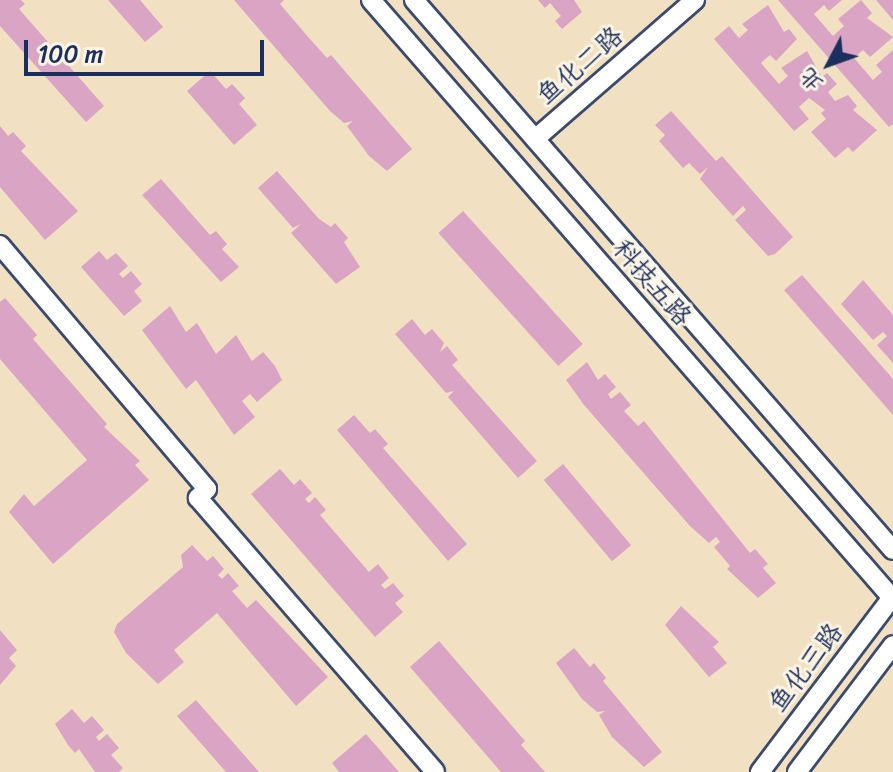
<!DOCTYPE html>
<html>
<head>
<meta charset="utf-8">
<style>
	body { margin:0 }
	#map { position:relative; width:893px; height:772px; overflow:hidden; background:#f1e1c2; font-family:Sriracha,"LXGW WenKai TC",sans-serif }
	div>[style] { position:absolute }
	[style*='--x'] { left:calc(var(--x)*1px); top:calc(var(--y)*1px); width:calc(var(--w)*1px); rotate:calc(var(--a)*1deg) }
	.building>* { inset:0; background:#daa5c5; transform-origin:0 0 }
	.roads { filter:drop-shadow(2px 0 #3b4a6d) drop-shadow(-2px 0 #3b4a6d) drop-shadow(0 2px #3b4a6d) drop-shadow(0 -2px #3b4a6d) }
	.minor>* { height:18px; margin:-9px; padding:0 9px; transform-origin:9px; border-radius:9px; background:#fff }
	span { translate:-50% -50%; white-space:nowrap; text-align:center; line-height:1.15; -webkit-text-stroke:6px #fcf5e5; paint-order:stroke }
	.street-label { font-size:26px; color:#1b2f5e }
	.north { position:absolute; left:789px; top:24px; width:80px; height:80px; -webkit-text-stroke:6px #fcf5e5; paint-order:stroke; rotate:229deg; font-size:22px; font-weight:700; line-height:32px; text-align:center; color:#1b2f5e }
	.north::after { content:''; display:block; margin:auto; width:28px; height:36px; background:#1b2f5e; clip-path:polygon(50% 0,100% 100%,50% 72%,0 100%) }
	.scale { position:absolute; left:24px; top:40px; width:240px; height:36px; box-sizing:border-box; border:4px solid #1b2f5e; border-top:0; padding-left:10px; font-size:24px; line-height:28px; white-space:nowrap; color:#1b2f5e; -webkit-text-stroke:6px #fcf5e5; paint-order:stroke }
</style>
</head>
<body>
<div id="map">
	<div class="building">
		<div style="clip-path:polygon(0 0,21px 0,25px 4px,19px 9px,104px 106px,86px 122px,0 26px)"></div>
		<div style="clip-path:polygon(108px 0,140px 0,163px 27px,145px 42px)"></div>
		<div style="clip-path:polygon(234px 0,284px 0,280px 4px,309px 38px,327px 58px,331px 55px,412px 149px,387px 171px,369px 156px,347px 126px,353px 121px,344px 123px,330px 111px)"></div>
		<div style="clip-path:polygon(538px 0,574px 0,582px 12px,562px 29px,555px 21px,561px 16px,550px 3px,545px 8px)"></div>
		<div style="clip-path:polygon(778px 0,842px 0,829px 11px,824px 5px,814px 14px,833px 36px,844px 26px,838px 19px,861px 0,872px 13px,867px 18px,893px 37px,870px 57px,863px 50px,854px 58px,873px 80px,882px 72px,876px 65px,893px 50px,893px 124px,889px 127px)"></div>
		<div style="clip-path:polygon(876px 0,893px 0,893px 20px)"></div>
		<div style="clip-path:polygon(768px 5px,784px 32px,789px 29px,797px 39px,776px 61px,770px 55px,761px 63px,779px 84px,788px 76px,781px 68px,807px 51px,822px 77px,827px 73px,837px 84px,828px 92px,835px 101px,848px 95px,857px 106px,853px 110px,877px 130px,853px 152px,848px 147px,835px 158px,811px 132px,826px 119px,821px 113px,825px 110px,809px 98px,799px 107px,809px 119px,794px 131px,714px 39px,729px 26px,739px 38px,748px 30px,742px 24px)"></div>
		<div style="clip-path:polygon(210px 71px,226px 89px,232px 84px,245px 98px,239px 104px,257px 125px,234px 145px,187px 91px)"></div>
		<div style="clip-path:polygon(671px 111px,716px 161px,722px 156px,793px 237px,775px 254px,768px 256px,735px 220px,746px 210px,743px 206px,733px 216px,700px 179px,708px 167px,700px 174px,689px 163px,683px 168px,659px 141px,665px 135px,655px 125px)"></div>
		<div style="clip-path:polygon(0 126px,8px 136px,13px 132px,26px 146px,21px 151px,78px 211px,45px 240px,0 187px)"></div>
		<div style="clip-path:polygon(277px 171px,319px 219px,331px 227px,335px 223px,348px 238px,344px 242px,360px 267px,336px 284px,291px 233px,301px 224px,293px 228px,258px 188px)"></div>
		<div style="clip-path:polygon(161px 179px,210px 235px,216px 231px,227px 244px,222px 249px,239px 267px,221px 282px,142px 195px)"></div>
		<div style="left:463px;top:211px;width:179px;height:33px;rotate:48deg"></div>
		<div style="clip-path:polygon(99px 251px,107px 260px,116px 253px,128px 266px,119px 274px,123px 278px,131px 271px,142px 284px,134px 291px,142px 301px,124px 316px,81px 267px)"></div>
		<div style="clip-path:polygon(802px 275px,893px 379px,893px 415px,784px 290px)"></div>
		<div style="clip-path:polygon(863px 280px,893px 315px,893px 363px,877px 345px,887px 336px,883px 332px,873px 340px,841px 304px)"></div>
		<div style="clip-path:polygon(5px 298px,37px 335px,33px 339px,107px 424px,104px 427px,140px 461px,135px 465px,149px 480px,53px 564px,9px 512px,24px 494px,34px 506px,87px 460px,0 359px,0 302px)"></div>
		<div style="clip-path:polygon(170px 306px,186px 332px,197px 323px,216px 354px,236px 335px,252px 361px,263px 352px,275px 366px,282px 380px,257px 402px,250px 394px,242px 401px,255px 417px,234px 435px,196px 380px,186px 389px,142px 330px)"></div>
		<div style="clip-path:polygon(412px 319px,425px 335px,432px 329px,444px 343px,440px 352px,447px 346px,458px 360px,452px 365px,537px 461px,518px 478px,448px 397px,454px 391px,446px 393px,395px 334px)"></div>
		<div style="clip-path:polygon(587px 362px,598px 380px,605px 374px,616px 387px,608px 394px,611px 399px,620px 392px,631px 405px,624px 411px,638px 426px,644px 421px,750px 553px,755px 549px,768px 564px,763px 568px,776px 583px,758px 598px,727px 569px,730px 566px,714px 547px,720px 542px,716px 537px,709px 543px,690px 526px,584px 405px,566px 380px)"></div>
		<div style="clip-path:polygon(354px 415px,370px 433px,375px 429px,388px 444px,383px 448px,467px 544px,448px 561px,337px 430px)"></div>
		<div style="left:563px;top:464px;width:106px;height:25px;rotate:50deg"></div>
		<div style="clip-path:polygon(280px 469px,294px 485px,300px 479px,312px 493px,305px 499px,309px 503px,315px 497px,326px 510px,320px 515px,369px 572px,378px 564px,389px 578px,381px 585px,385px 589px,393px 583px,404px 596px,395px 603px,403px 612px,375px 637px,251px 494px)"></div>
		<div style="clip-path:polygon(192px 545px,207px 561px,213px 556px,224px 569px,218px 575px,222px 579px,228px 573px,239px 586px,232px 591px,247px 608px,256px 600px,328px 677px,296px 706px,217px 613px,174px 650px,184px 662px,158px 684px,126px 653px,114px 632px,117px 624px,183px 567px,181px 555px)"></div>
		<div style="clip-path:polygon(681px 606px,719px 642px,713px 647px,727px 663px,709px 677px,665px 625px)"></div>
		<div style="clip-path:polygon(0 630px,17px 650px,9px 658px,16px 666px,0 685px)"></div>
		<div style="clip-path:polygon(439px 641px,525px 741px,521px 745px,545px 772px,501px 772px,410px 667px)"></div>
		<div style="clip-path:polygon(574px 648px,590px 667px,594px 663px,606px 678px,603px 681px,662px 752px,644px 767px,612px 737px,599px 715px,605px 711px,597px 712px,582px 699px,556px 663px)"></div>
		<div style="clip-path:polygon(196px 700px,259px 772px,226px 772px,177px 716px)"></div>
		<div style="clip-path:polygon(72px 709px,84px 723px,92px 716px,104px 730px,96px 737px,99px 741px,107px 734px,119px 748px,111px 755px,123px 768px,119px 772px,95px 772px,79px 749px,75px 753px,68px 745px,55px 724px)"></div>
		<div style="clip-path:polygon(366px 734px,399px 772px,339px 772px,332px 763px)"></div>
	</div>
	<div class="roads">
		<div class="minor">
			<div style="--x:371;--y:0;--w:795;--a:48.93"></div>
			<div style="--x:414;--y:0;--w:729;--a:48.95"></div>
			<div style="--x:535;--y:139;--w:212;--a:-41"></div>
			<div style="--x:0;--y:245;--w:320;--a:49.7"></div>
			<div style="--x:207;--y:489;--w:13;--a:135"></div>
			<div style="--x:198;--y:498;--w:362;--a:49.1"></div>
			<div style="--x:760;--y:772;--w:221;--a:-52.9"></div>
			<div style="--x:797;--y:772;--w:159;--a:-52.9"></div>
		</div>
	</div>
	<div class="street-label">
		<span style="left:580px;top:66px;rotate:-41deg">鱼化二路</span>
		<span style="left:652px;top:283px;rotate:49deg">科技五路</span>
		<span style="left:806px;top:668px;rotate:-53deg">鱼化三路</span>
	</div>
	<div class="north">北</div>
	<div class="scale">100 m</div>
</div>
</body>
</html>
